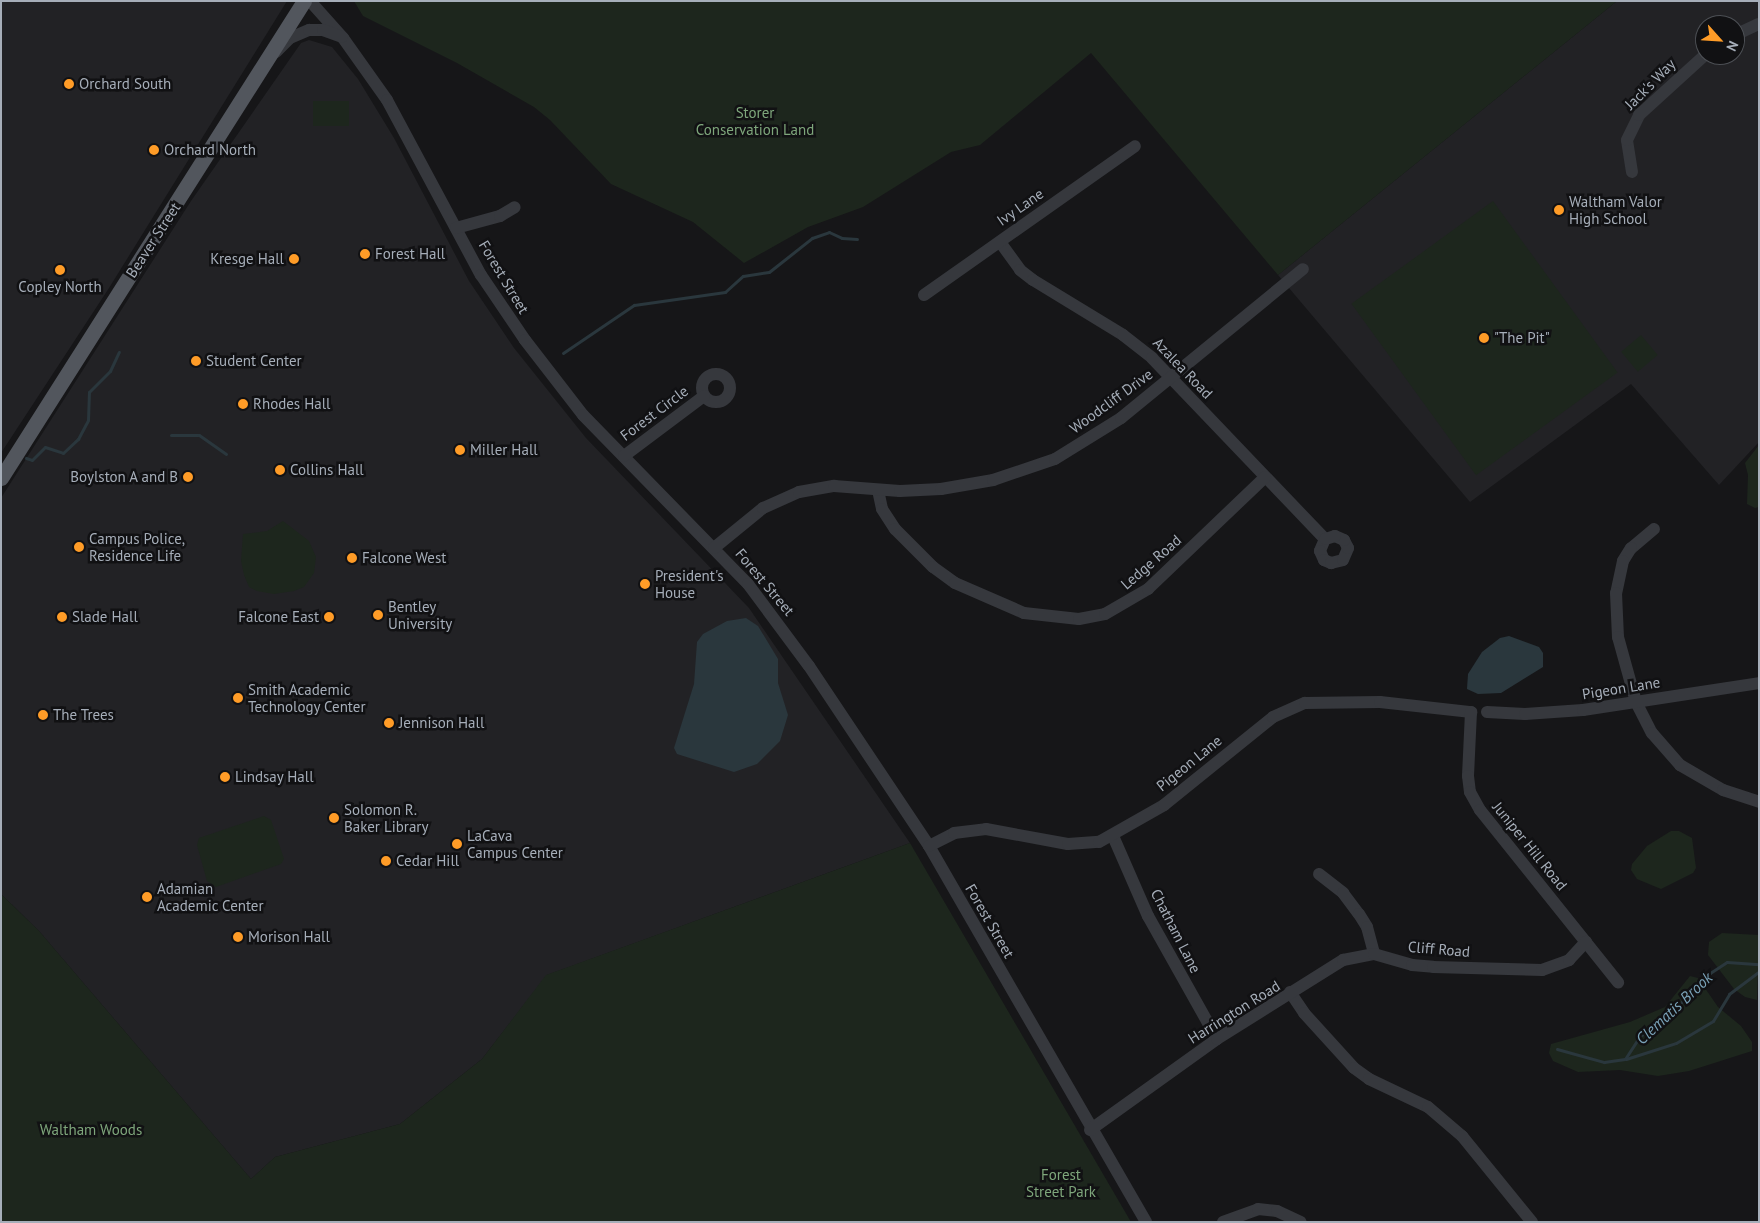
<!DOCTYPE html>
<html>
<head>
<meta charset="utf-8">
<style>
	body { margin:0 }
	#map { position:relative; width:1760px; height:1223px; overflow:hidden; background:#161618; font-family:"PT Sans",sans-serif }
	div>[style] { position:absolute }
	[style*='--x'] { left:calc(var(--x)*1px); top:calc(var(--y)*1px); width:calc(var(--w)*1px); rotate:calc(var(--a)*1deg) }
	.built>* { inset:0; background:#222225 }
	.green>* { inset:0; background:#1d261d; transform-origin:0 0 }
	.water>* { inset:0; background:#2a373d }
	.stream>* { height:3px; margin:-1.5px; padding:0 1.5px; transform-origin:1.5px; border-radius:1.5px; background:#2a373d }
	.minor>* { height:12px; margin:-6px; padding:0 6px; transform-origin:6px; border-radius:6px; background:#36383d }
	.minor>.ring { margin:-6px; padding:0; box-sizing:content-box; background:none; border:12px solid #36383d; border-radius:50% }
	.major>* { height:15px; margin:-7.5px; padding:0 7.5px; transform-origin:7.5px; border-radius:7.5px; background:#52565d }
	.dots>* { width:14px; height:14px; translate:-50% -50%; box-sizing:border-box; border:2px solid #111113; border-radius:50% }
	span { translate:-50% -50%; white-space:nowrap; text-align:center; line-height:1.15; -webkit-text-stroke:5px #111113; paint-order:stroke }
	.poi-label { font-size:15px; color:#a6aeb9 }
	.left { translate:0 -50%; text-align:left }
	.right { translate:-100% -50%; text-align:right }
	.street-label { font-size:15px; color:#a6aeb9 }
	.park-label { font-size:15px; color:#7ea67b }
	.water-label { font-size:16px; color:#7aa2b8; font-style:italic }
	.frame { position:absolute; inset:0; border:2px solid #a6aeb9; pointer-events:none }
	.north { position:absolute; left:1695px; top:15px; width:50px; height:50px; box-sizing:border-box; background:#111113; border:1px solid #4d5055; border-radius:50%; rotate:116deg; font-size:14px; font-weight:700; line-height:20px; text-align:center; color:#a6aeb9 }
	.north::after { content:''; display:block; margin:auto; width:18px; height:22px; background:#ff9c27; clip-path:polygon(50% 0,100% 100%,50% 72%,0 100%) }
</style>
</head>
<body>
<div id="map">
	<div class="built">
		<div style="clip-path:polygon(1px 1px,287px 1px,109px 288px,1px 453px)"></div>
		<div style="clip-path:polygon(evenodd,1617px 1px,1759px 1px,1759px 442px,1719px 485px,1631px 384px,1470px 502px,1278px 275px,1617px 1px,1705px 25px,1735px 25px,1735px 55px,1705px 55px,1705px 25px)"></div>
		<div style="clip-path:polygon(309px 40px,332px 47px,358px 79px,394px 138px,469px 281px,514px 348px,586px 438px,749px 608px,910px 843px,547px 975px,482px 1059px,400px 1124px,275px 1157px,251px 1179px,39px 931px,1px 894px,1px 498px,191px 201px,301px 43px)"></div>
	</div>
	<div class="green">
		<div style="clip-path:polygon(354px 1px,1617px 1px,1278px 275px,1091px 53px,980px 145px,951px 152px,863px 207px,808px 227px,744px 263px,693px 222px,611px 184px,550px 120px,534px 107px,457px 63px,363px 16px)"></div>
		<div style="left:313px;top:101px;width:36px;height:25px"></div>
		<div style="left:1493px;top:201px;width:212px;height:175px;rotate:54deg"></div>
		<div style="left:1641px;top:335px;width:26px;height:26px;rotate:50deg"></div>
		<div style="clip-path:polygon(1759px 445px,1759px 507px,1755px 508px,1747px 504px,1748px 475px,1745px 463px)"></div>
		<div style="clip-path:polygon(283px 521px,309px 541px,316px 557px,314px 573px,304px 587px,294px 591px,274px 594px,257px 591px,249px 587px,244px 575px,241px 561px,243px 534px,267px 531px)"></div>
		<div style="clip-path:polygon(264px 816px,271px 820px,284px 859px,281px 864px,216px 887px,207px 881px,197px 845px,199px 838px)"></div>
		<div style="clip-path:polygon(1671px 831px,1679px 831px,1692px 838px,1696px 868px,1693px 873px,1661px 889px,1637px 879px,1631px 870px,1632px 864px,1647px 846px)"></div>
		<div style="clip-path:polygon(910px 843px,1131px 1222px,1px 1222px,1px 894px,39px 931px,251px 1179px,275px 1157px,400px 1124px,482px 1059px,546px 975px)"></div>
		<div style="clip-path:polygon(1722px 933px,1759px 935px,1757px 1000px,1745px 997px,1734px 989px,1708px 955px,1709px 942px)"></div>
		<div style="clip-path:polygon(1690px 976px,1698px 978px,1718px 1007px,1741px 1026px,1752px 1042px,1752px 1051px,1689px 1071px,1658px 1076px,1620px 1070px,1578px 1072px,1553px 1061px,1549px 1053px,1551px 1044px,1630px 1022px,1665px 1007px)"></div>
	</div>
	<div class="water">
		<div style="clip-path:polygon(746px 618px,758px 626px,778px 659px,778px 683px,788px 715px,780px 741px,757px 764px,734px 772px,677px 754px,674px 748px,694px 684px,697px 642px,703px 634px,727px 621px)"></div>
		<div style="clip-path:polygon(1509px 636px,1539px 647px,1543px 653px,1543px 667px,1501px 693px,1478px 694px,1467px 689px,1468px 674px,1482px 652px,1500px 638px)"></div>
	</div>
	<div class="stream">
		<div style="--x:563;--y:353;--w:86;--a:-34.1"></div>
		<div style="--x:634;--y:305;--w:92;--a:-8.1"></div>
		<div style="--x:725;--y:292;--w:24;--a:-42"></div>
		<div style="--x:743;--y:276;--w:26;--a:-9"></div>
		<div style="--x:769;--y:272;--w:55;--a:-38.3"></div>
		<div style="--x:812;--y:238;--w:18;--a:-19"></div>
		<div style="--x:829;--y:232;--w:14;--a:25"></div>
		<div style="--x:842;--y:238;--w:15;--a:4"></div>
		<div style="--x:171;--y:435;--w:28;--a:0"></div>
		<div style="--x:199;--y:435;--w:33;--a:35"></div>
		<div style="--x:26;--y:458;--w:6;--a:18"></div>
		<div style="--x:32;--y:460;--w:18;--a:-45"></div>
		<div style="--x:45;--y:447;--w:19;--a:18"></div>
		<div style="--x:63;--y:453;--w:21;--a:-43"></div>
		<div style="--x:78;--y:439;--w:21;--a:-62"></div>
		<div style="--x:88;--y:420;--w:28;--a:-88"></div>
		<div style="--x:89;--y:392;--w:30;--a:-45"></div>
		<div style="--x:110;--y:371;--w:21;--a:-65"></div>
		<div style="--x:1557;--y:1049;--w:49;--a:15.5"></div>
		<div style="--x:1604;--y:1062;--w:21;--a:-8"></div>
		<div style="--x:1625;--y:1059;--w:27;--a:-57"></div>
		<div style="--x:1640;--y:1036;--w:25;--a:-32"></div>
		<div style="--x:1661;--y:1023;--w:70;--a:-45.6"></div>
		<div style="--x:1710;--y:973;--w:20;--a:-33"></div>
		<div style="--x:1727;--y:962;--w:32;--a:4"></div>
		<div style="--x:1626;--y:1059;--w:52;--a:-17.7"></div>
		<div style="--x:1676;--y:1043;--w:43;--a:-30.7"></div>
		<div style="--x:1713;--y:1021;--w:31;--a:-59"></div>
		<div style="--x:1729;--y:994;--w:38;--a:-37"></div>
	</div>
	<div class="minor">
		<div style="--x:310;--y:1;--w:50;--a:48.3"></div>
		<div style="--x:343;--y:38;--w:76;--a:54.6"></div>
		<div style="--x:387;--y:100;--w:199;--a:61.8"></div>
		<div style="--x:481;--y:275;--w:78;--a:55.9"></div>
		<div style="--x:525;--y:340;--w:95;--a:52.3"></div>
		<div style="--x:583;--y:415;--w:236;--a:45.7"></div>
		<div style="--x:748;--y:584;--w:102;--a:53.4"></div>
		<div style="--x:809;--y:666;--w:216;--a:56.3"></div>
		<div style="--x:929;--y:846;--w:434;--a:60"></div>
		<div style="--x:1735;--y:35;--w:26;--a:-25"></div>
		<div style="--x:276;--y:52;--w:20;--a:-45"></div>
		<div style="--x:290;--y:38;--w:21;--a:-23"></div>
		<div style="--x:309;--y:30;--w:14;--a:0"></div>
		<div style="--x:323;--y:30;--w:20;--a:20"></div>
		<div style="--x:1632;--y:172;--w:32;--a:-99"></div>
		<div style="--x:1627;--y:140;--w:28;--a:-64"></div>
		<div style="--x:1639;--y:115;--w:89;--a:-42.3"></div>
		<div style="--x:456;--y:228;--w:46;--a:-15.3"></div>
		<div style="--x:500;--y:216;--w:17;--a:-31"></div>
		<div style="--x:1000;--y:242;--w:34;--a:54"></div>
		<div style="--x:1020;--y:270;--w:16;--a:38"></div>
		<div style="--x:1033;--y:280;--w:105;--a:31.4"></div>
		<div style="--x:1123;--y:335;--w:37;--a:38"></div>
		<div style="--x:1152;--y:358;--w:250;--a:46.3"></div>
		<div style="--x:1325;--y:539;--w:13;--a:113"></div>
		<div style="--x:1320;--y:551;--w:10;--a:66"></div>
		<div style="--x:1324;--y:560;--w:8;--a:23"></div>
		<div style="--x:1331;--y:563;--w:12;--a:-14"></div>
		<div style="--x:1343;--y:560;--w:13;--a:-67"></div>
		<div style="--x:1348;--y:548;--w:9;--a:-117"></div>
		<div style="--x:1344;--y:540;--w:10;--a:-156"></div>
		<div style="--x:1335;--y:536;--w:10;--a:163"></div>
		<div style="--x:924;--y:295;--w:258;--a:-35.2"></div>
		<div class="ring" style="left:702px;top:374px;width:16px;height:16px"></div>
		<div style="--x:624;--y:456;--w:100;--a:-36.9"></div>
		<div style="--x:878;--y:490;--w:19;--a:78"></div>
		<div style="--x:882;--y:509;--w:24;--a:57"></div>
		<div style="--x:895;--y:529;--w:54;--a:45"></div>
		<div style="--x:933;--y:567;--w:27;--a:36"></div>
		<div style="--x:955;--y:583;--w:75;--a:23.5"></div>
		<div style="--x:1024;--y:613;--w:55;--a:6.2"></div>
		<div style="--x:1079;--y:619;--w:26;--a:-11"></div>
		<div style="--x:1105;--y:614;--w:50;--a:-30.2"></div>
		<div style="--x:1148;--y:589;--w:162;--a:-43.7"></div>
		<div style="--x:1654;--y:529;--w:30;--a:140"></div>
		<div style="--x:1631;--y:548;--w:15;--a:122"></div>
		<div style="--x:1623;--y:561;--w:33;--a:102"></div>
		<div style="--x:1616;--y:593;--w:44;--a:87.4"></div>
		<div style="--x:1618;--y:637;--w:67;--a:74.5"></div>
		<div style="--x:1636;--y:702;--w:35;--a:63"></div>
		<div style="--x:1652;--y:733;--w:43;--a:48.8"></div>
		<div style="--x:1680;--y:765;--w:50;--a:30.2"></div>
		<div style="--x:1723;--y:790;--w:38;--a:18"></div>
		<div style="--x:714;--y:548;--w:63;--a:-39.2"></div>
		<div style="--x:763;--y:508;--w:39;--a:-24"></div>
		<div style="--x:799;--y:492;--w:36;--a:-10"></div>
		<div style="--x:834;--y:486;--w:66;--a:4.3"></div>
		<div style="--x:900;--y:491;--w:41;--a:-2.8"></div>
		<div style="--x:941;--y:489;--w:53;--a:-9.8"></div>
		<div style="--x:993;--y:480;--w:65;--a:-18.7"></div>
		<div style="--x:1055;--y:459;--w:78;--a:-31.8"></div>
		<div style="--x:1121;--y:418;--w:235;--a:-39.3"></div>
		<div style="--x:1487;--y:712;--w:38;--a:3"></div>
		<div style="--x:1525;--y:714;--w:58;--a:-3.9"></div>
		<div style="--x:1583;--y:710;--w:178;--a:-8.7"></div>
		<div style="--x:1113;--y:836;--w:87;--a:66.4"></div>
		<div style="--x:1148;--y:916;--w:141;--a:60.7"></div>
		<div style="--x:929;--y:846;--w:28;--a:-27"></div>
		<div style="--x:954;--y:833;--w:32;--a:-7"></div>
		<div style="--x:986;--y:829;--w:83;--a:10.4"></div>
		<div style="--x:1068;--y:844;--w:31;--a:-4"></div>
		<div style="--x:1099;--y:842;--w:75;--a:-29.6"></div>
		<div style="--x:1164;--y:805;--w:140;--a:-38.9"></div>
		<div style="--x:1273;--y:717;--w:35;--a:-24"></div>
		<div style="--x:1305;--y:703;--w:75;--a:-0.8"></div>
		<div style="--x:1380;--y:702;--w:92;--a:6.3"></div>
		<div style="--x:1471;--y:712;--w:64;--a:92.7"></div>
		<div style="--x:1468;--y:776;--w:16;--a:83"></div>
		<div style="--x:1470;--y:792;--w:21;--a:61"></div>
		<div style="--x:1480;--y:810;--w:221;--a:51.3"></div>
		<div style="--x:1319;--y:874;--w:31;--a:38"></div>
		<div style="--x:1343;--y:893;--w:26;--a:53"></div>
		<div style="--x:1359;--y:914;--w:15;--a:58"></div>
		<div style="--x:1367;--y:927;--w:28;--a:75"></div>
		<div style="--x:1290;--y:992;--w:25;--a:56"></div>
		<div style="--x:1304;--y:1013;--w:74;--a:47.7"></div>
		<div style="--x:1354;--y:1068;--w:19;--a:36"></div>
		<div style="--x:1369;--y:1079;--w:65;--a:25.4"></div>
		<div style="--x:1428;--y:1107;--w:45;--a:40.5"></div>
		<div style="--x:1462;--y:1136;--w:111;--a:50.9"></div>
		<div style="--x:1090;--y:1130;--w:156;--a:-35.6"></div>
		<div style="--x:1217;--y:1039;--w:149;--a:-32.1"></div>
		<div style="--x:1343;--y:960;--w:32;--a:-11"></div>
		<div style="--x:1374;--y:954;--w:40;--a:16"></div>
		<div style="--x:1412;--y:965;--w:21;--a:5"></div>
		<div style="--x:1433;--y:967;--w:109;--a:1.6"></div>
		<div style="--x:1542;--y:970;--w:29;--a:-20"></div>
		<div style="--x:1569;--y:960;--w:25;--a:-47"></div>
		<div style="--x:1223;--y:1222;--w:37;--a:-20"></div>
		<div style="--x:1258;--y:1209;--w:19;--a:6"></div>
		<div style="--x:1277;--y:1211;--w:26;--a:25"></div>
	</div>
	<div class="major">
		<div style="--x:1;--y:478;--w:565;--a:-57.58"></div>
	</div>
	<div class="dots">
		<div style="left:69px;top:84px;background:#ff9c27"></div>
		<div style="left:154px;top:150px;background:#ff9c27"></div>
		<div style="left:1559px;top:210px;background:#ff9c27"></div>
		<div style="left:365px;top:254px;background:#ff9c27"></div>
		<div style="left:294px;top:259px;background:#ff9c27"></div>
		<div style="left:60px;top:270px;background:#ff9c27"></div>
		<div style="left:1484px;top:338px;background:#ff9c27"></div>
		<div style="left:196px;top:361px;background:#ff9c27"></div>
		<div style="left:243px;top:404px;background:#ff9c27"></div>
		<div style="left:460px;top:450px;background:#ff9c27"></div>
		<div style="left:280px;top:470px;background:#ff9c27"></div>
		<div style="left:188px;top:477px;background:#ff9c27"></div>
		<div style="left:79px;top:547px;background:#ff9c27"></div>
		<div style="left:352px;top:558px;background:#ff9c27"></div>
		<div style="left:645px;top:584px;background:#ff9c27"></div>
		<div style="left:378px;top:615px;background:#ff9c27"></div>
		<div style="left:62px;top:617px;background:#ff9c27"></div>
		<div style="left:329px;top:617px;background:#ff9c27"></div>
		<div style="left:238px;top:698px;background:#ff9c27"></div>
		<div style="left:43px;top:715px;background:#ff9c27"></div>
		<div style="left:389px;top:723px;background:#ff9c27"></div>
		<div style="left:225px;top:777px;background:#ff9c27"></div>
		<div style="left:334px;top:818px;background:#ff9c27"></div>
		<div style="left:457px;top:844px;background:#ff9c27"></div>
		<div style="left:386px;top:861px;background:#ff9c27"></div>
		<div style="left:147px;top:897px;background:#ff9c27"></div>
		<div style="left:238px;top:937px;background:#ff9c27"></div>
	</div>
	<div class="poi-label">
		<span class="left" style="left:79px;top:84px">Orchard South</span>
		<span class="left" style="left:164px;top:150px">Orchard North</span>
		<span class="left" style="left:1569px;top:210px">Waltham Valor<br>High School</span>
		<span class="left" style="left:375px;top:254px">Forest Hall</span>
		<span class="right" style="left:284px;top:259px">Kresge Hall</span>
		<span style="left:60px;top:287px">Copley North</span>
		<span class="left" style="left:1494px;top:338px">"The Pit"</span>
		<span class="left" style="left:206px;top:361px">Student Center</span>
		<span class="left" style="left:253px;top:404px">Rhodes Hall</span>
		<span class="left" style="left:470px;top:450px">Miller Hall</span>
		<span class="left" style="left:290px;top:470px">Collins Hall</span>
		<span class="right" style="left:178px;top:477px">Boylston A and B</span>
		<span class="left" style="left:89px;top:547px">Campus Police,<br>Residence Life</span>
		<span class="left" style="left:362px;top:558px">Falcone West</span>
		<span class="left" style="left:655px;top:584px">President's<br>House</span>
		<span class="left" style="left:388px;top:615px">Bentley<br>University</span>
		<span class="left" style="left:72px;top:617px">Slade Hall</span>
		<span class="right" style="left:319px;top:617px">Falcone East</span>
		<span class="left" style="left:248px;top:698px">Smith Academic<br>Technology Center</span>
		<span class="left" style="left:53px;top:715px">The Trees</span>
		<span class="left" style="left:399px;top:723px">Jennison Hall</span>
		<span class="left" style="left:235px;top:777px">Lindsay Hall</span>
		<span class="left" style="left:344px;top:818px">Solomon R.<br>Baker Library</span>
		<span class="left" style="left:467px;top:844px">LaCava<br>Campus Center</span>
		<span class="left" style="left:396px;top:861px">Cedar Hill</span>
		<span class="left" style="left:157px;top:897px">Adamian<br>Academic Center</span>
		<span class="left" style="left:248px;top:937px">Morison Hall</span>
	</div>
	<div class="street-label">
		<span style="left:1650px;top:84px;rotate:-45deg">Jack's Way</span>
		<span style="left:1020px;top:207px;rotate:-35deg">Ivy Lane</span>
		<span style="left:153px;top:240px;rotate:-57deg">Beaver Street</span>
		<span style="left:504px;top:277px;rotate:59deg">Forest Street</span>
		<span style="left:1183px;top:368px;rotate:46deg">Azalea Road</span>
		<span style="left:1111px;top:401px;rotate:-36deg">Woodcliff Drive</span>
		<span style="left:654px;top:413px;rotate:-37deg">Forest Circle</span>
		<span style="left:1151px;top:562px;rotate:-41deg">Ledge Road</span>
		<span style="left:765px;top:582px;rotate:50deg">Forest Street</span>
		<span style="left:1621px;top:688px;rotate:-9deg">Pigeon Lane</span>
		<span style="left:1189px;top:763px;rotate:-39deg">Pigeon Lane</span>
		<span style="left:1530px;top:846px;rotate:51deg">Juniper Hill Road</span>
		<span style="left:990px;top:921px;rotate:60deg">Forest Street</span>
		<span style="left:1176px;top:931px;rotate:63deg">Chatham Lane</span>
		<span style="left:1439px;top:949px;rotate:5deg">Cliff Road</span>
		<span style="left:1234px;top:1012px;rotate:-32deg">Harrington Road</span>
	</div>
	<div class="park-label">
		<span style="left:755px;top:121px">Storer<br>Conservation Land</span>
		<span style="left:91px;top:1130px">Waltham Woods</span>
		<span style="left:1061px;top:1183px">Forest<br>Street Park</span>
	</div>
	<div class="water-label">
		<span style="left:1674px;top:1008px;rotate:-43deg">Clematis Brook</span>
	</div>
	<div class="frame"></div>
	<div class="north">N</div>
</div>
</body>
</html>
